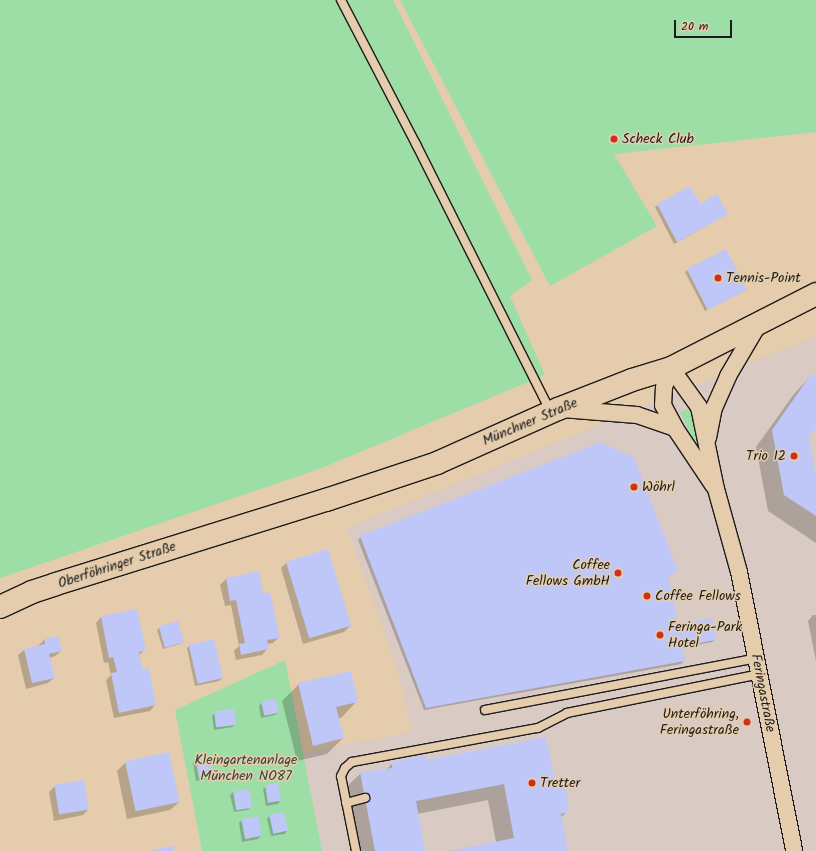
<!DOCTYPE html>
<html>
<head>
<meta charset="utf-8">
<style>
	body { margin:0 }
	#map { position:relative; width:816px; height:851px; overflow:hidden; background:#e4ccac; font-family:Kalam,sans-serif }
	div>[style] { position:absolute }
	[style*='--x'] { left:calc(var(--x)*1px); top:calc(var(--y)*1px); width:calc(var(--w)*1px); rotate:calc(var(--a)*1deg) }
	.built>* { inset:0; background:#d9cac3 }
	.green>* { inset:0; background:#9ddea7 }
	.shadow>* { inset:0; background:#0003 }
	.building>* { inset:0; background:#bfc7f9; transform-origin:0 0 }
	.roads { filter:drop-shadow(1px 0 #1c1c1c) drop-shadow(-1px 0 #1c1c1c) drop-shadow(0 1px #1c1c1c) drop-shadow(0 -1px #1c1c1c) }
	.service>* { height:8px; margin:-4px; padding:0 4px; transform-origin:4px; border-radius:4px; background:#e4ccac }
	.minor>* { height:16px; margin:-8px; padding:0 8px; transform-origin:8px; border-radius:8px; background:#e4ccac }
	.secondary>* { height:22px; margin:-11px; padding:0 11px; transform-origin:11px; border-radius:11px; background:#e4ccac }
	.dots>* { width:11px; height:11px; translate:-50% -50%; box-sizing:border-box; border:2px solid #e4ccac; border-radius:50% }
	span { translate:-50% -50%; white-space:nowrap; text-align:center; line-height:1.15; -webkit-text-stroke:3px #e4ccac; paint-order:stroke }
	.poi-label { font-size:14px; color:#1c1c1c }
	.left { translate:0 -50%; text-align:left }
	.right { translate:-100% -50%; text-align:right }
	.street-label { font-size:14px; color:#1c1c1c }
	.park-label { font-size:14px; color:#364338 }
	.scale { position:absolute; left:674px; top:20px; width:58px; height:18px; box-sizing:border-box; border:2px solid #1c1c1c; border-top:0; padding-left:5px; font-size:12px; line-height:14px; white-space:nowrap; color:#1c1c1c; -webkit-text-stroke:3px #e4ccac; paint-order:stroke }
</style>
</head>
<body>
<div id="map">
	<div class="built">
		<div style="clip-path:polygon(816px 336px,816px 851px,322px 851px,303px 753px,412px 732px,397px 669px,347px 528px)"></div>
	</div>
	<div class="green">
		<div style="clip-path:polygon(0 0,393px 0,532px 280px,510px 296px,545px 375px,322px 468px,0 578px)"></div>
		<div style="clip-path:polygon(400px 0,816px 0,816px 132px,614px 154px,657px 226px,550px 286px)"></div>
		<div style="clip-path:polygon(691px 408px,700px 442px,695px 444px,680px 412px)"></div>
		<div style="clip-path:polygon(285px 660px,322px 851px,202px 851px,175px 710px)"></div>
	</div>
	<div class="shadow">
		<div style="clip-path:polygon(690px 187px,700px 205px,727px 214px,674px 244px,655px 207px)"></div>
		<div style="clip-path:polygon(688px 270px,746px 290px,705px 311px,685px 272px)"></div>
		<div style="clip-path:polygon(816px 376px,816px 425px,807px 438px,816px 476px,816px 543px,768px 511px,756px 447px,794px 394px,810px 377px)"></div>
		<div style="clip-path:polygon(361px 537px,676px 571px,667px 576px,677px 626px,715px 640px,712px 642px,681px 648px,684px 661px,681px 664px,424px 710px,358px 540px)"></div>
		<div style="clip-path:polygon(287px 562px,350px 626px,344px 632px,303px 644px,281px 568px)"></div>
		<div style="clip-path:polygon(258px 572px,263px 595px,279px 637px,273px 643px,267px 644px,267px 649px,262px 655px,236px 660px,234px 651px,239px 646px,231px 605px,225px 606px,220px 585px,226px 579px)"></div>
		<div style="clip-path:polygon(813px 615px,816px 615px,816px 661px,808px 621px)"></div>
		<div style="clip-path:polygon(101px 617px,144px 650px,139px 655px,142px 671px,155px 705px,150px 711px,114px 718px,106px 680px,111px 675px,108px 662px,104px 663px,96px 623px)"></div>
		<div style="clip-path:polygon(160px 627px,183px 642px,180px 644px,163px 649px,157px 630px)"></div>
		<div style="clip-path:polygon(58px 637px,61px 651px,55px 656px,49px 658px,54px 678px,48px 683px,26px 689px,18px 655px,24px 650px,38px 646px,44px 640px)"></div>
		<div style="clip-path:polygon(190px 645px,222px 678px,219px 681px,195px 686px,187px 648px)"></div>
		<div style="clip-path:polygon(299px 684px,357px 701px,341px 718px,338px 718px,343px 738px,327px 754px,297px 761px,282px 701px)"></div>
		<div style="clip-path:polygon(261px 703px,278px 713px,275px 715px,261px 718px,259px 706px)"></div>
		<div style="clip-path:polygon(215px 713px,235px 724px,233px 727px,214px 730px,212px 716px)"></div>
		<div style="clip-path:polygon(209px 758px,213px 775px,210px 778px,196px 781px,193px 763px,195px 760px)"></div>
		<div style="clip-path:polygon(426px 761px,555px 789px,567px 811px,561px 818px,567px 851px,452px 851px,496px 842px,488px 800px,417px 814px,424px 851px,356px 851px,344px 789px,361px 773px,386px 770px,393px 763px)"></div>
		<div style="clip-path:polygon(126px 762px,179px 802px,170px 810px,127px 819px,117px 771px)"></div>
		<div style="clip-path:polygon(55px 786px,88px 810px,83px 815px,54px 821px,49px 792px)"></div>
		<div style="clip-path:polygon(266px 787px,280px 801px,278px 804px,266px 806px,263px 789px)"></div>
		<div style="clip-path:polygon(248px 790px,251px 807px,248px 810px,234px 812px,230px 795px,233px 792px)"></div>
		<div style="clip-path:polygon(270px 816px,287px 831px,285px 834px,271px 836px,267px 819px)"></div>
		<div style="clip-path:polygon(242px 820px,261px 836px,258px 839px,242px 842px,239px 823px)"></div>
	</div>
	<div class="building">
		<div style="clip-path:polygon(690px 186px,700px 204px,717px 194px,728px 214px,677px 242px,657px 204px)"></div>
		<div style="left:726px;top:249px;width:46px;height:44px;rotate:63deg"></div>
		<div style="clip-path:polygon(816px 375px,816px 427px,808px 438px,816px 475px,816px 516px,784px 495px,772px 430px,810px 376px)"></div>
		<div style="clip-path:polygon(601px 442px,634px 458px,678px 571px,668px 575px,678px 625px,712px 618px,716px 640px,682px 646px,685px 661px,426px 708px,360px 536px)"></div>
		<div style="left:328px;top:549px;width:80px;height:44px;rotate:73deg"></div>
		<div style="clip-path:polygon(259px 571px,263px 594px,270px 592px,280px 638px,267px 640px,269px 649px,241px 655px,239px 644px,245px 643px,236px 600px,230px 601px,226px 578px)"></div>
		<div style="clip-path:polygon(137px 609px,146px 650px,139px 652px,143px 670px,149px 668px,156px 705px,119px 713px,111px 673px,117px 672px,113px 657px,109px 658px,101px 616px)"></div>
		<div style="left:178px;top:621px;width:22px;height:20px;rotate:74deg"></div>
		<div style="clip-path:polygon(58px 636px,62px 651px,49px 654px,55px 678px,32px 683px,24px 649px,45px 644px,44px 639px)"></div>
		<div style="left:214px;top:639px;width:40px;height:26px;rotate:77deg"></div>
		<div style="clip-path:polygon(351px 671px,358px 702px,336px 707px,344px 738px,313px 746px,298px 683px)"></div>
		<div style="left:276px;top:699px;width:14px;height:15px;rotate:78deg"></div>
		<div style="left:234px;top:709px;width:16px;height:20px;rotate:83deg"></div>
		<div style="clip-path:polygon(546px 737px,556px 788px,563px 785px,567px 793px,568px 812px,561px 814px,568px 851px,451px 851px,514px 838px,504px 784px,416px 801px,425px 851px,375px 851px,360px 772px,392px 768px,392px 762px,426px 755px,427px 760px)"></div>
		<div style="left:169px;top:752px;width:51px;height:45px;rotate:78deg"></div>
		<div style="left:210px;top:756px;width:20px;height:15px;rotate:79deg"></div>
		<div style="left:84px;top:780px;width:30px;height:30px;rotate:81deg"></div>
		<div style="left:278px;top:783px;width:18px;height:13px;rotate:81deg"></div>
		<div style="left:249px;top:789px;width:19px;height:16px;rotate:81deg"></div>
		<div style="left:284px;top:812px;width:19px;height:15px;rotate:78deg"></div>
		<div style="left:258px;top:816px;width:20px;height:17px;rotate:79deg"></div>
		<div style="clip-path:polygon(173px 846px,174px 851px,152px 851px,152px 850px)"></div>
	</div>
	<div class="roads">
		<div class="service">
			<div style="--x:341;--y:0;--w:162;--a:62.5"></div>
			<div style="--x:416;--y:144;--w:299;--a:63.3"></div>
			<div style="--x:485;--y:710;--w:277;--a:-10.8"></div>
			<div style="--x:346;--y:803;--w:20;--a:-15"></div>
			<div style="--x:356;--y:851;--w:76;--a:-101.3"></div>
			<div style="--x:341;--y:776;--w:9;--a:-63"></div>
			<div style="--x:345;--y:768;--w:9;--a:-41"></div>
			<div style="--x:352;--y:762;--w:189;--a:-10.4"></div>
			<div style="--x:538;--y:728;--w:33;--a:-27"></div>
			<div style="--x:567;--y:713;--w:197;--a:-11.4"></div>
		</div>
		<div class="minor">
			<div style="--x:671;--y:368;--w:48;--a:54.3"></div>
			<div style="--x:699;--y:407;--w:84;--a:78.3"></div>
			<div style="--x:716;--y:489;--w:86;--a:74.5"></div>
			<div style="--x:739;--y:572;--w:284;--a:78.8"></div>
			<div style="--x:671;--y:368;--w:20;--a:110"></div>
			<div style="--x:664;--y:387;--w:18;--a:93"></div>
			<div style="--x:663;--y:405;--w:26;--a:62"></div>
			<div style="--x:675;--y:428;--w:69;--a:56.3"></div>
			<div style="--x:562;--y:409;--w:75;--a:4.6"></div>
			<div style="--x:637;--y:415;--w:40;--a:18.9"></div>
			<div style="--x:708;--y:438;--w:31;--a:-79"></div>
			<div style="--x:714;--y:408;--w:35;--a:-66"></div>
			<div style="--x:728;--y:376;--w:59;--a:-59.5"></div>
		</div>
		<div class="secondary">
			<div style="--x:0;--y:607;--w:35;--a:-25"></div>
			<div style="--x:32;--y:592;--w:25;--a:-18"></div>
			<div style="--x:56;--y:584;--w:283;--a:-17.3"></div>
			<div style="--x:326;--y:500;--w:117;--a:-18.4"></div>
			<div style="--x:437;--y:463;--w:133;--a:-24.1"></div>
			<div style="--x:558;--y:409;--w:79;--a:-21.4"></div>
			<div style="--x:632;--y:380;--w:41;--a:-17.1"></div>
			<div style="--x:671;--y:368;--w:163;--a:-27"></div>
		</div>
	</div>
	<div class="dots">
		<div style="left:614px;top:139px;background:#c8321e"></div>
		<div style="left:718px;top:278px;background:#c8321e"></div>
		<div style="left:794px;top:456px;background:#c8321e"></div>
		<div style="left:634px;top:487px;background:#c8321e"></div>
		<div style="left:618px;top:573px;background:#c8321e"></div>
		<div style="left:647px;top:596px;background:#c8321e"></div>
		<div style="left:660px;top:635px;background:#c8321e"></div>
		<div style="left:747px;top:722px;background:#c8321e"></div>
		<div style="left:532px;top:783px;background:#c8321e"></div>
	</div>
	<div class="poi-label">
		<span class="left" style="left:622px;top:139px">Scheck Club</span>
		<span class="left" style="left:726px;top:278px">Tennis-Point</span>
		<span class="right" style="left:786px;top:456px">Trio 12</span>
		<span class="left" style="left:642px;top:487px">Wöhrl</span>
		<span class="right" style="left:610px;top:573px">Coffee<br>Fellows GmbH</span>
		<span class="left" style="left:655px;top:596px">Coffee Fellows</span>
		<span class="left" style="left:668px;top:635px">Feringa-Park<br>Hotel</span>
		<span class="right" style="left:739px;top:722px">Unterföhring,<br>Feringastraße</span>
		<span class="left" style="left:540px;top:783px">Tretter</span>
	</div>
	<div class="street-label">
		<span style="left:530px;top:422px;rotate:-23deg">Münchner Straße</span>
		<span style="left:117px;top:565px;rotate:-18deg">Oberföhringer Straße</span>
		<span style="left:763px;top:693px;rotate:79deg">Feringastraße</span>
	</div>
	<div class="park-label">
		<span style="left:246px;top:768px">Kleingartenanlage<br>München NO87</span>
	</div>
	<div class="scale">20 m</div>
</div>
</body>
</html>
